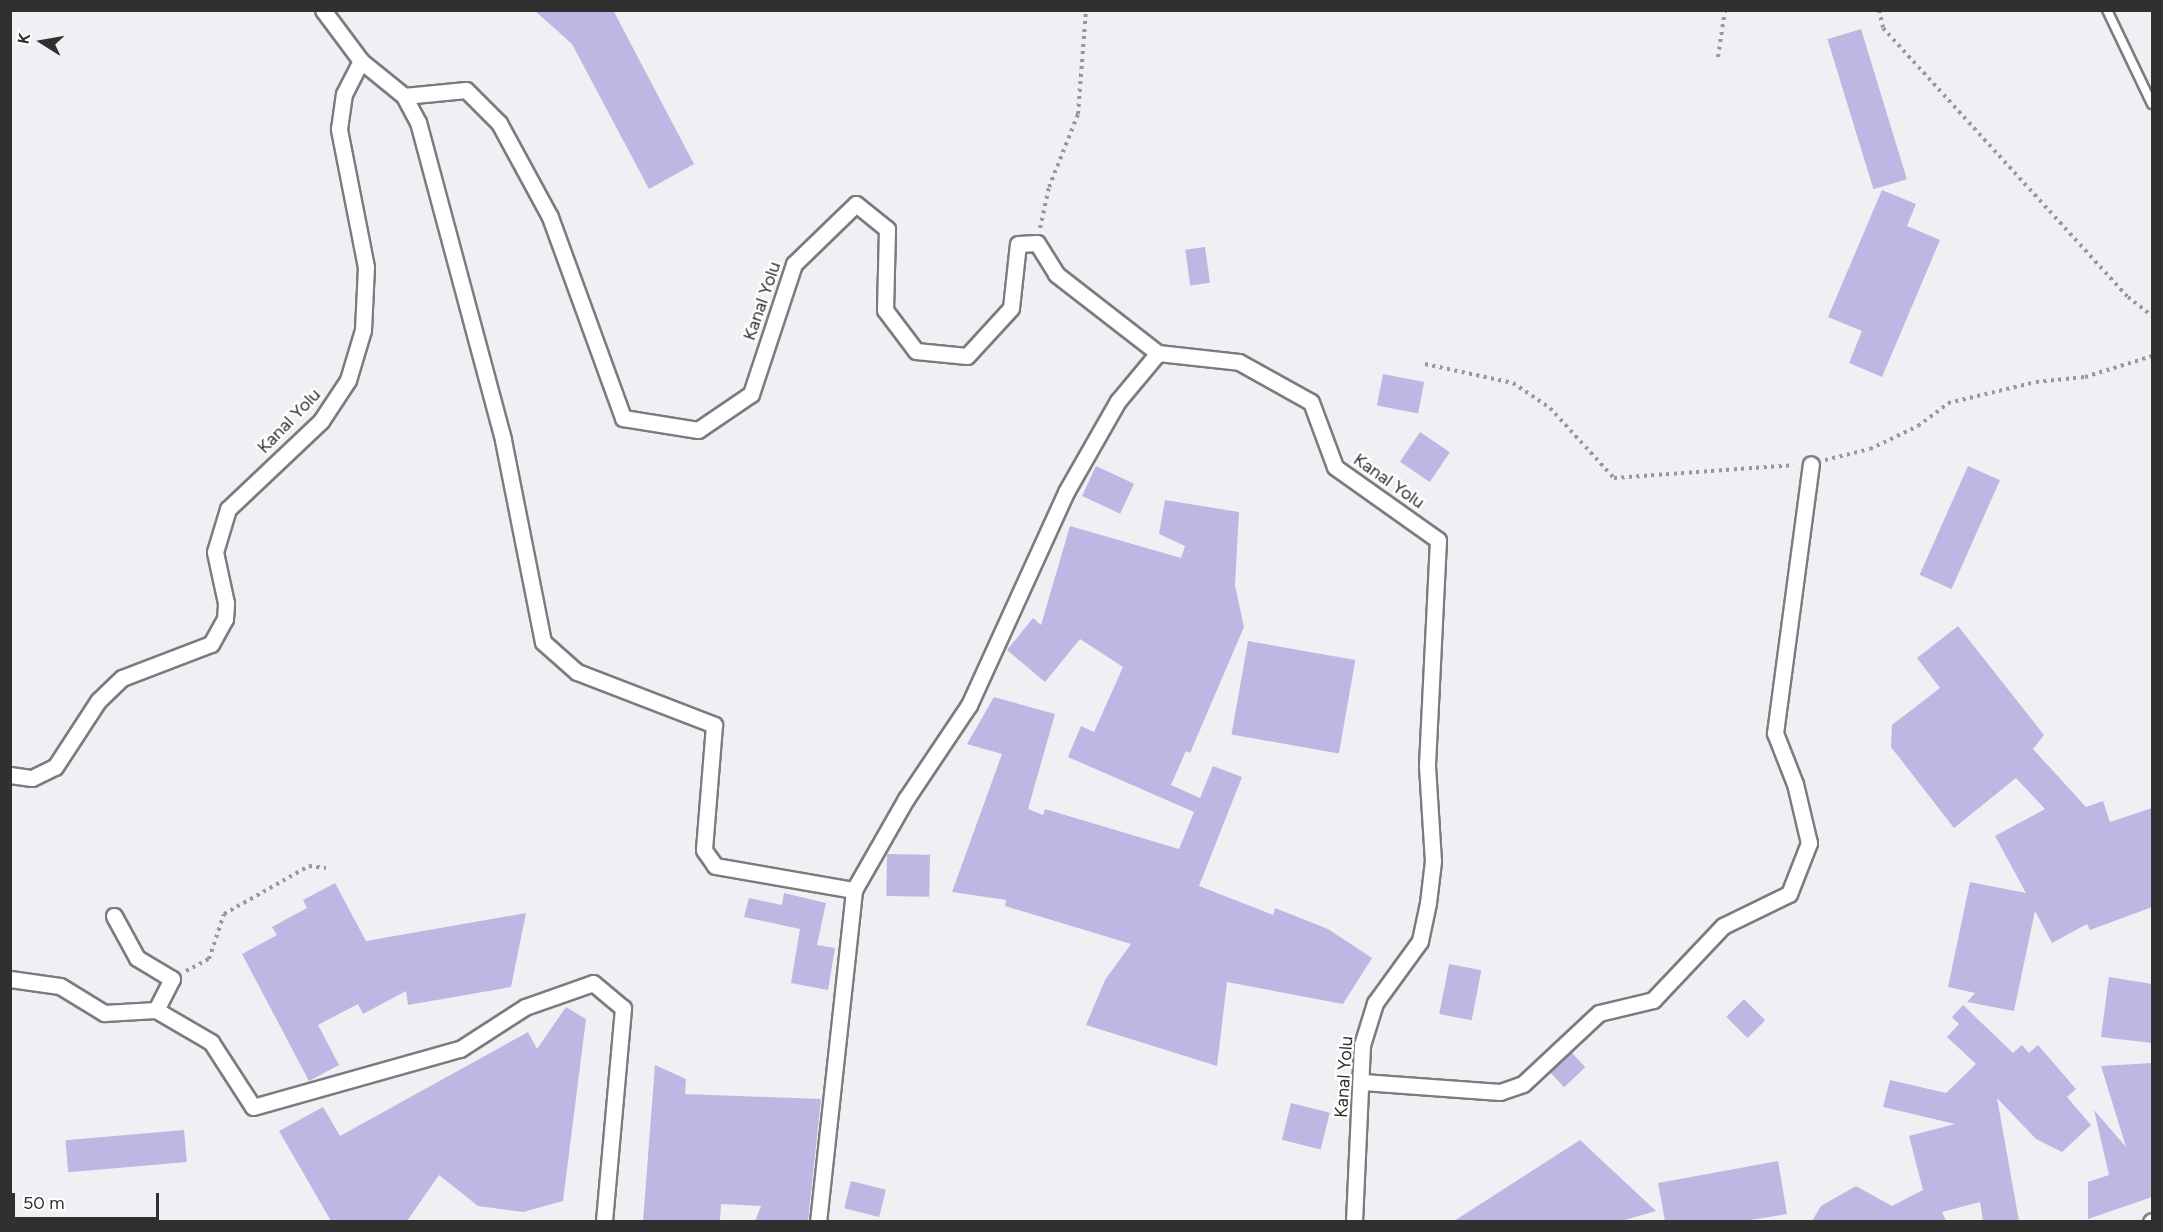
<!DOCTYPE html>
<html>
<head>
<meta charset="utf-8">
<style>
	body { margin:0 }
	#map { position:relative; width:2163px; height:1232px; overflow:hidden; background:#eff0f3; font-family:Figtree,sans-serif }
	div>[style] { position:absolute }
	[style*='--x'] { left:calc(var(--x)*1px); top:calc(var(--y)*1px); width:calc(var(--w)*1px); rotate:calc(var(--a)*1deg) }
	.building>* { inset:0; background:#beb7e3; transform-origin:0 0 }
	.path>* { height:4px; margin-top:-2px; transform-origin:0; background:repeating-linear-gradient(90deg,#97989a 0 3px,transparent 0 7.5px) }
	.roads { filter:drop-shadow(2px 0 #7b7c7e) drop-shadow(-2px 0 #7b7c7e) drop-shadow(0 2px #7b7c7e) drop-shadow(0 -2px #7b7c7e) }
	.lane>* { height:8px; margin:-4px; padding:0 4px; transform-origin:4px; border-radius:4px; background:#fff }
	.street>* { height:15px; margin:-7.5px; padding:0 7.5px; transform-origin:7.5px; border-radius:7.5px; background:#fff }
	span { translate:-50% -50%; white-space:nowrap; text-align:center; line-height:1.15; -webkit-text-stroke:4.5px #fff; paint-order:stroke }
	.street-label { font-size:18px; color:#303031 }
	.frame { position:absolute; inset:0; border:12px solid #303031; pointer-events:none }
	.north { position:absolute; left:12px; top:12px; width:60px; height:60px; -webkit-text-stroke:4px #fff; paint-order:stroke; rotate:281deg; font-size:16px; font-weight:700; line-height:24px; text-align:center; color:#303031 }
	.north::after { content:''; display:block; margin:auto; width:21px; height:27px; background:#303031; clip-path:polygon(50% 0,100% 100%,50% 72%,0 100%) }
	.scale { position:absolute; left:12px; top:1193px; width:147px; height:27px; box-sizing:border-box; border:3px solid #303031; border-top:0; padding-left:8px; font-size:18px; line-height:21px; white-space:nowrap; color:#303031; -webkit-text-stroke:4px #fff; paint-order:stroke }
</style>
</head>
<body>
<div id="map">
	<div class="building">
		<div style="clip-path:polygon(534px 10px,613px 10px,694px 164px,649px 189px,572px 44px)"></div>
		<div style="left:1861px;top:29px;width:157px;height:35px;rotate:73deg"></div>
		<div style="clip-path:polygon(1882px 190px,1916px 204px,1907px 226px,1940px 240px,1882px 377px,1849px 363px,1862px 331px,1828px 317px)"></div>
		<div style="left:1205px;top:247px;width:36px;height:20px;rotate:82deg"></div>
		<div style="left:1383px;top:374px;width:42px;height:32px;rotate:11deg"></div>
		<div style="left:1420px;top:432px;width:36px;height:36px;rotate:34deg"></div>
		<div style="left:1096px;top:466px;width:42px;height:33px;rotate:25deg"></div>
		<div style="left:1968px;top:466px;width:35px;height:119px;rotate:24deg"></div>
		<div style="clip-path:polygon(1165px 500px,1239px 512px,1235px 585px,1244px 627px,1190px 753px,1186px 751px,1171px 785px,1200px 798px,1213px 766px,1242px 777px,1199px 886px,1273px 915px,1275px 908px,1328px 929px,1372px 958px,1343px 1004px,1227px 982px,1217px 1066px,1086px 1025px,1105px 980px,1131px 944px,1005px 906px,1006px 900px,952px 892px,1002px 754px,967px 744px,994px 697px,1055px 714px,1028px 809px,1043px 815px,1045px 809px,1179px 849px,1194px 812px,1068px 757px,1081px 726px,1094px 732px,1123px 667px,1080px 639px,1045px 682px,1007px 650px,1033px 618px,1041px 625px,1070px 526px,1181px 558px,1185px 546px,1159px 534px)"></div>
		<div style="clip-path:polygon(1958px 626px,2044px 735px,2033px 749px,2086px 807px,2103px 801px,2110px 822px,2152px 808px,2152px 907px,2090px 930px,2087px 924px,2052px 943px,2035px 911px,2014px 1011px,1967px 1002px,1975px 993px,1948px 987px,1970px 882px,2026px 893px,1995px 836px,2045px 809px,2016px 778px,1954px 828px,1891px 747px,1892px 725px,1940px 688px,1917px 658px)"></div>
		<div style="left:1248px;top:641px;width:109px;height:95px;rotate:10deg"></div>
		<div style="left:887px;top:854px;width:43px;height:42px;rotate:1deg"></div>
		<div style="clip-path:polygon(335px 883px,366px 941px,526px 913px,511px 987px,408px 1005px,406px 991px,363px 1014px,358px 1004px,318px 1025px,339px 1065px,309px 1081px,242px 954px,277px 935px,272px 927px,307px 908px,303px 900px)"></div>
		<div style="clip-path:polygon(784px 893px,826px 903px,817px 945px,835px 948px,828px 990px,791px 983px,800px 929px,744px 917px,749px 898px,782px 905px)"></div>
		<div style="left:1449px;top:964px;width:33px;height:51px;rotate:11deg"></div>
		<div style="clip-path:polygon(2109px 977px,2152px 984px,2152px 1043px,2101px 1037px)"></div>
		<div style="left:1744px;top:999px;width:30px;height:25px;rotate:45deg"></div>
		<div style="clip-path:polygon(1963px 1005px,2013px 1053px,2022px 1045px,2029px 1053px,2038px 1045px,2076px 1089px,2067px 1097px,2091px 1125px,2062px 1152px,2036px 1139px,1997px 1098px,2019px 1221px,1983px 1221px,1980px 1202px,1942px 1212px,1946px 1221px,1812px 1221px,1821px 1206px,1856px 1186px,1892px 1206px,1923px 1190px,1909px 1136px,1955px 1124px,1883px 1107px,1890px 1080px,1946px 1093px,1976px 1064px,1947px 1037px,1959px 1024px,1952px 1017px)"></div>
		<div style="clip-path:polygon(566px 1007px,586px 1019px,563px 1201px,523px 1212px,478px 1206px,439px 1175px,407px 1221px,331px 1221px,279px 1131px,323px 1107px,340px 1136px,528px 1032px,537px 1049px)"></div>
		<div style="left:1571px;top:1052px;width:21px;height:29px;rotate:47deg"></div>
		<div style="clip-path:polygon(2152px 1063px,2152px 1197px,2088px 1219px,2088px 1182px,2109px 1175px,2094px 1110px,2126px 1147px,2101px 1066px)"></div>
		<div style="clip-path:polygon(655px 1065px,686px 1079px,685px 1094px,821px 1099px,808px 1221px,755px 1221px,761px 1206px,721px 1204px,720px 1221px,643px 1221px)"></div>
		<div style="left:1291px;top:1103px;width:40px;height:38px;rotate:14deg"></div>
		<div style="left:184px;top:1130px;width:32px;height:119px;rotate:85deg"></div>
		<div style="clip-path:polygon(1580px 1140px,1656px 1211px,1621px 1221px,1454px 1221px)"></div>
		<div style="clip-path:polygon(1778px 1161px,1787px 1214px,1744px 1221px,1665px 1221px,1658px 1183px)"></div>
		<div style="left:851px;top:1181px;width:36px;height:28px;rotate:14deg"></div>
	</div>
	<div class="path">
		<div style="--x:1879;--y:10;--w:18;--a:77"></div>
		<div style="--x:1883;--y:28;--w:364;--a:47.7"></div>
		<div style="--x:2128;--y:297;--w:31;--a:38"></div>
		<div style="--x:1718;--y:57;--w:48;--a:-81.5"></div>
		<div style="--x:1040;--y:228;--w:42;--a:-77.6"></div>
		<div style="--x:1049;--y:187;--w:79;--a:-68.3"></div>
		<div style="--x:1078;--y:114;--w:104;--a:-85.6"></div>
		<div style="--x:1425;--y:364;--w:90;--a:12.2"></div>
		<div style="--x:1513;--y:383;--w:45;--a:34"></div>
		<div style="--x:1550;--y:408;--w:95;--a:47.6"></div>
		<div style="--x:1614;--y:478;--w:180;--a:-4.1"></div>
		<div style="--x:1825;--y:460;--w:46;--a:-13.7"></div>
		<div style="--x:1870;--y:449;--w:53;--a:-25.6"></div>
		<div style="--x:1918;--y:426;--w:38;--a:-37"></div>
		<div style="--x:1948;--y:403;--w:90;--a:-13.4"></div>
		<div style="--x:2036;--y:382;--w:49;--a:-5.8"></div>
		<div style="--x:2085;--y:377;--w:70;--a:-17.4"></div>
		<div style="--x:186;--y:971;--w:26;--a:-28"></div>
		<div style="--x:209;--y:959;--w:47;--a:-71.6"></div>
		<div style="--x:224;--y:914;--w:98;--a:-29.5"></div>
		<div style="--x:309;--y:866;--w:17;--a:7"></div>
	</div>
	<div class="roads">
		<div class="lane">
			<div style="--x:2107;--y:10;--w:104;--a:64.4"></div>
		</div>
		<div class="street">
			<div style="--x:323;--y:10;--w:64;--a:53.3"></div>
			<div style="--x:361;--y:61;--w:55;--a:39.1"></div>
			<div style="--x:404;--y:96;--w:62;--a:-5.5"></div>
			<div style="--x:466;--y:90;--w:47;--a:45"></div>
			<div style="--x:499;--y:123;--w:107;--a:61.5"></div>
			<div style="--x:550;--y:217;--w:214;--a:70"></div>
			<div style="--x:623;--y:418;--w:76;--a:9.1"></div>
			<div style="--x:698;--y:430;--w:64;--a:-34.2"></div>
			<div style="--x:751;--y:394;--w:137;--a:-71.7"></div>
			<div style="--x:794;--y:264;--w:86;--a:-44.1"></div>
			<div style="--x:856;--y:204;--w:40;--a:39"></div>
			<div style="--x:887;--y:229;--w:81;--a:91.4"></div>
			<div style="--x:885;--y:310;--w:51;--a:52.9"></div>
			<div style="--x:916;--y:351;--w:51;--a:5.6"></div>
			<div style="--x:967;--y:356;--w:65;--a:-47.5"></div>
			<div style="--x:1011;--y:308;--w:64;--a:-83.8"></div>
			<div style="--x:1018;--y:244;--w:19;--a:-3"></div>
			<div style="--x:1037;--y:243;--w:36;--a:58"></div>
			<div style="--x:1056;--y:274;--w:129;--a:37.8"></div>
			<div style="--x:1158;--y:353;--w:81;--a:6.3"></div>
			<div style="--x:1239;--y:362;--w:82;--a:29.1"></div>
			<div style="--x:1311;--y:402;--w:69;--a:69.7"></div>
			<div style="--x:1335;--y:467;--w:126;--a:35.3"></div>
			<div style="--x:1438;--y:540;--w:226;--a:92.8"></div>
			<div style="--x:1427;--y:766;--w:95;--a:86.4"></div>
			<div style="--x:1433;--y:861;--w:42;--a:96.8"></div>
			<div style="--x:1428;--y:903;--w:39;--a:102"></div>
			<div style="--x:1420;--y:941;--w:77;--a:126"></div>
			<div style="--x:1375;--y:1003;--w:44;--a:107.2"></div>
			<div style="--x:1362;--y:1045;--w:177;--a:92.6"></div>
			<div style="--x:404;--y:96;--w:30;--a:62"></div>
			<div style="--x:418;--y:122;--w:329;--a:75"></div>
			<div style="--x:503;--y:440;--w:206;--a:78.8"></div>
			<div style="--x:543;--y:642;--w:45;--a:41.4"></div>
			<div style="--x:577;--y:672;--w:147;--a:21.1"></div>
			<div style="--x:714;--y:725;--w:125;--a:94.6"></div>
			<div style="--x:704;--y:850;--w:19;--a:55"></div>
			<div style="--x:715;--y:866;--w:141;--a:9.8"></div>
			<div style="--x:10;--y:775;--w:22;--a:8"></div>
			<div style="--x:32;--y:778;--w:25;--a:-26"></div>
			<div style="--x:55;--y:767;--w:79;--a:-56.9"></div>
			<div style="--x:98;--y:701;--w:33;--a:-44"></div>
			<div style="--x:122;--y:678;--w:95;--a:-20.9"></div>
			<div style="--x:211;--y:644;--w:29;--a:-61"></div>
			<div style="--x:225;--y:619;--w:16;--a:-86"></div>
			<div style="--x:226;--y:603;--w:52;--a:-102.2"></div>
			<div style="--x:215;--y:552;--w:45;--a:-73.2"></div>
			<div style="--x:228;--y:509;--w:128;--a:-43.4"></div>
			<div style="--x:321;--y:421;--w:49;--a:-56.6"></div>
			<div style="--x:348;--y:380;--w:52;--a:-73.3"></div>
			<div style="--x:363;--y:330;--w:63;--a:-87.3"></div>
			<div style="--x:366;--y:267;--w:141;--a:-101.1"></div>
			<div style="--x:339;--y:129;--w:35;--a:-82"></div>
			<div style="--x:344;--y:94;--w:37;--a:-63"></div>
			<div style="--x:10;--y:979;--w:50;--a:8"></div>
			<div style="--x:60;--y:986;--w:52;--a:31.5"></div>
			<div style="--x:104;--y:1013;--w:52;--a:-3.3"></div>
			<div style="--x:156;--y:1010;--w:35;--a:-63"></div>
			<div style="--x:172;--y:979;--w:41;--a:-149"></div>
			<div style="--x:137;--y:958;--w:48;--a:-118.7"></div>
			<div style="--x:156;--y:1010;--w:64;--a:30.2"></div>
			<div style="--x:211;--y:1042;--w:77;--a:57.1"></div>
			<div style="--x:253;--y:1107;--w:215;--a:-15.7"></div>
			<div style="--x:460;--y:1049;--w:77;--a:-32.9"></div>
			<div style="--x:525;--y:1007;--w:72;--a:-19.4"></div>
			<div style="--x:593;--y:983;--w:39;--a:40"></div>
			<div style="--x:623;--y:1008;--w:215;--a:95.1"></div>
			<div style="--x:1363;--y:1082;--w:137;--a:4.2"></div>
			<div style="--x:1500;--y:1092;--w:24;--a:-19"></div>
			<div style="--x:1523;--y:1084;--w:104;--a:-43.1"></div>
			<div style="--x:1599;--y:1013;--w:56;--a:-13.5"></div>
			<div style="--x:1653;--y:1000;--w:102;--a:-46.6"></div>
			<div style="--x:1723;--y:926;--w:73;--a:-25.9"></div>
			<div style="--x:1789;--y:894;--w:55;--a:-68.6"></div>
			<div style="--x:1809;--y:843;--w:61;--a:-103.3"></div>
			<div style="--x:1795;--y:784;--w:55;--a:-111.4"></div>
			<div style="--x:1775;--y:733;--w:271;--a:-82.4"></div>
			<div style="--x:818;--y:1222;--w:334;--a:-83.8"></div>
			<div style="--x:854;--y:890;--w:105;--a:-60.3"></div>
			<div style="--x:906;--y:799;--w:113;--a:-56.2"></div>
			<div style="--x:969;--y:705;--w:234;--a:-65.5"></div>
			<div style="--x:1066;--y:492;--w:105;--a:-60.3"></div>
			<div style="--x:1118;--y:401;--w:62;--a:-50.2"></div>
			<div style="--x:2151;--y:1222;--w:1;--a:-45"></div>
		</div>
	</div>
	<div class="street-label">
		<span style="left:762px;top:301px;rotate:-71deg">Kanal Yolu</span>
		<span style="left:289px;top:421px;rotate:-46deg">Kanal Yolu</span>
		<span style="left:1389px;top:481px;rotate:35deg">Kanal Yolu</span>
		<span style="left:1344px;top:1077px;rotate:-86deg">Kanal Yolu</span>
	</div>
	<div class="frame"></div>
	<div class="north">K</div>
	<div class="scale">50 m</div>
</div>
</body>
</html>
